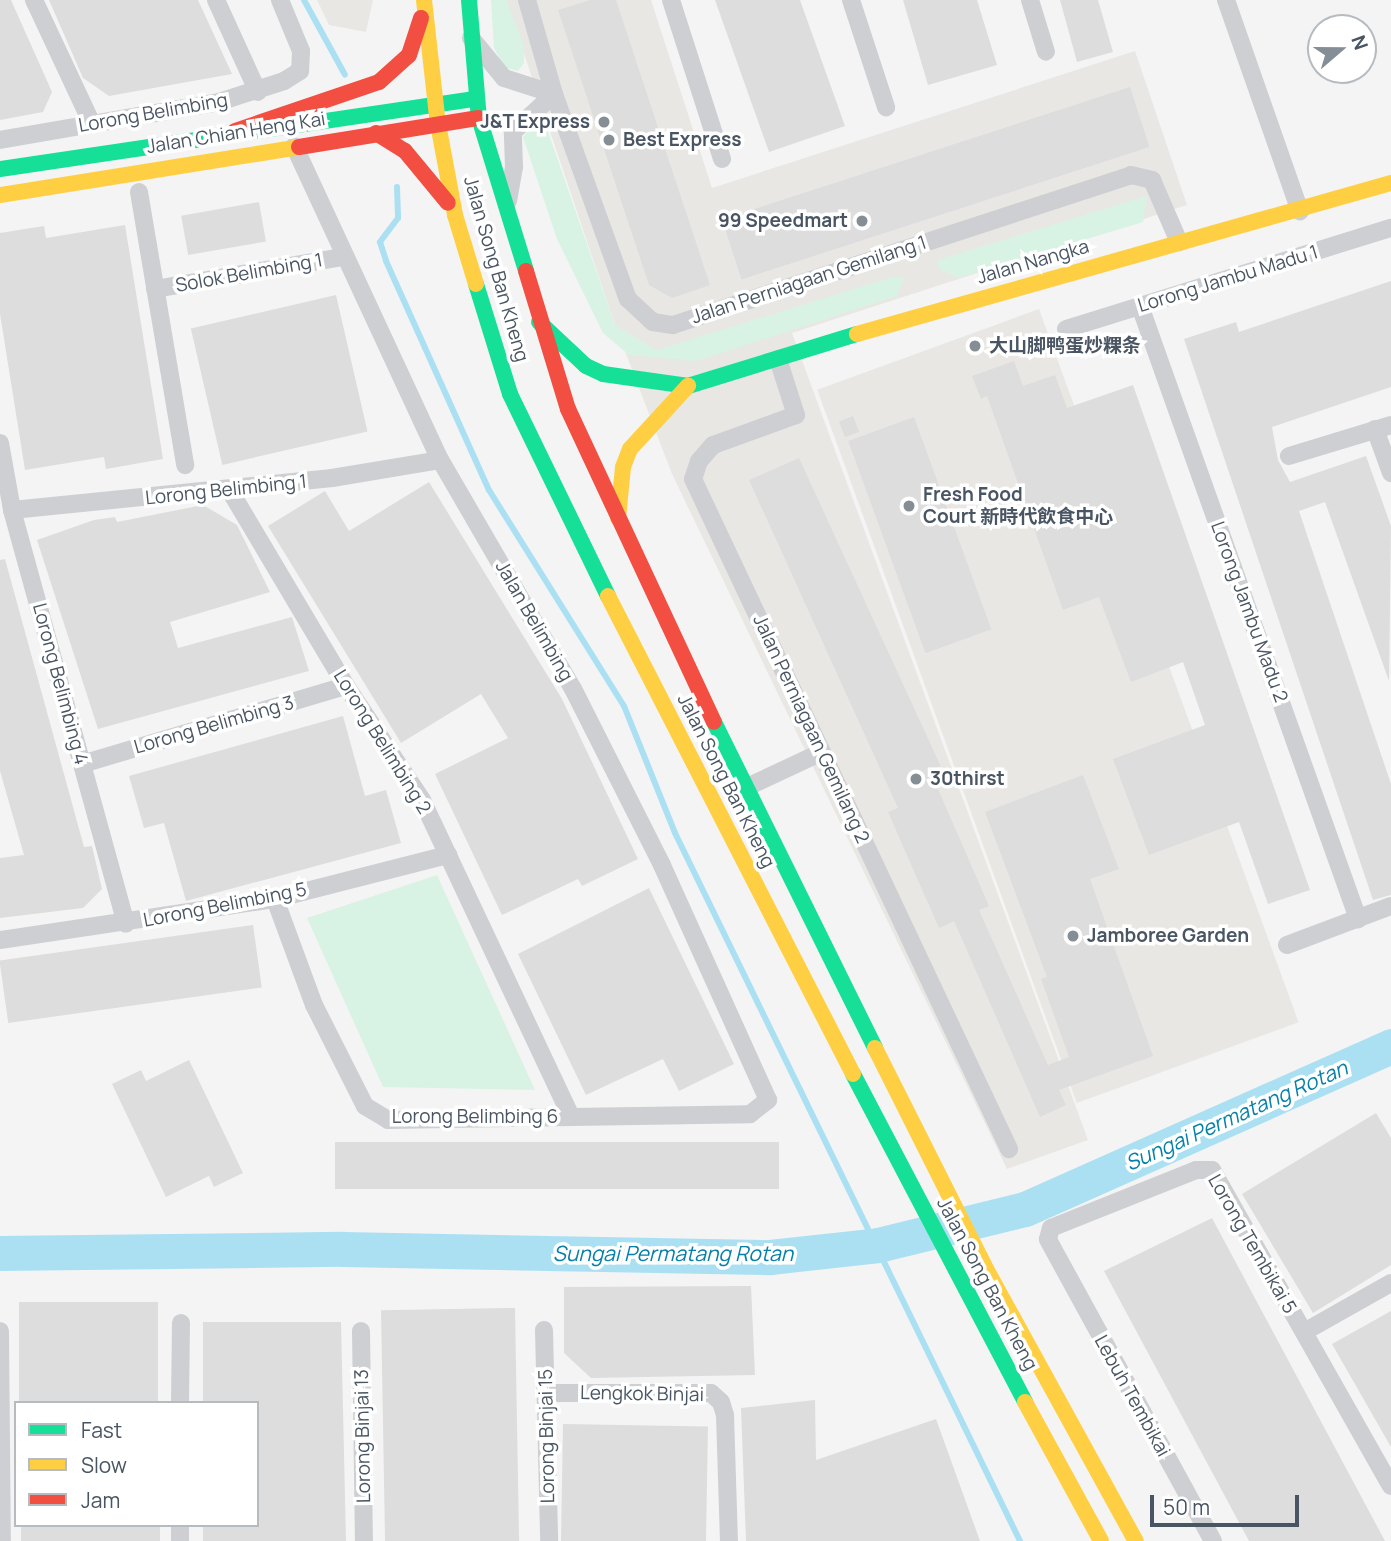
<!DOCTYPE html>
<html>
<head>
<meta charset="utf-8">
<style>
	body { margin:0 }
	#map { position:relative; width:1391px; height:1541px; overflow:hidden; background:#f4f4f4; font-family:Manrope,"Noto Sans SC",sans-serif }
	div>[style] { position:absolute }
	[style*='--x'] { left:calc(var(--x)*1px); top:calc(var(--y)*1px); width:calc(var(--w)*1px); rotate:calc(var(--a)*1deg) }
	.commercial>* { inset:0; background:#e8e7e3; transform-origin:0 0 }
	.green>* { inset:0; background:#d8f3e4 }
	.stream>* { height:6px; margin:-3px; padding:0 3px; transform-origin:3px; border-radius:3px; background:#abe0f3 }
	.river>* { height:35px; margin:-17.5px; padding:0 17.5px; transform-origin:17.5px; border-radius:17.5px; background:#abe0f3 }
	.building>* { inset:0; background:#ddddde; transform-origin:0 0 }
	.street>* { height:18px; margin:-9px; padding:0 9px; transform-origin:9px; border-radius:9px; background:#cdcfd2 }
	.fast>* { height:16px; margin:-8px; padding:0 8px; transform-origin:8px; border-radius:8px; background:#16e098 }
	.slow>* { height:16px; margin:-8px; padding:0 8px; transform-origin:8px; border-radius:8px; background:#ffcf43 }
	.jam>* { height:16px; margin:-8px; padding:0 8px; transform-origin:8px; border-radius:8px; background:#f24e42 }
	.dots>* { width:19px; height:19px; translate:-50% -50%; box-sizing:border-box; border:4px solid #fff; border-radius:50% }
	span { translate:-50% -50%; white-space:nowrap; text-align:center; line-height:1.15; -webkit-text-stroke:7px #fff; paint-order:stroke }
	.street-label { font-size:19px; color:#495562 }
	.poi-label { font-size:19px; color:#495562; font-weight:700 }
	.right { translate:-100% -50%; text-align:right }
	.left { translate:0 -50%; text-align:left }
	.water-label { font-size:21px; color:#0580a8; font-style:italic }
	.legend { position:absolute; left:14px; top:1401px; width:245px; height:126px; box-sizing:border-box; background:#fff; border:2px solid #b6bbc0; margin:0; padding:9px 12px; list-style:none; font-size:21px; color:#495562 }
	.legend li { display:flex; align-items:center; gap:14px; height:35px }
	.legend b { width:35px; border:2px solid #b6bbc0 }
	.north { position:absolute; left:1307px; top:14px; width:70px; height:70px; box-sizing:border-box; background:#fff; border:2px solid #b6bbc0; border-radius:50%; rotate:70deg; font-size:19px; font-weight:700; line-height:28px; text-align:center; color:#495562 }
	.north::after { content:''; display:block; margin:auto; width:24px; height:32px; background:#858d95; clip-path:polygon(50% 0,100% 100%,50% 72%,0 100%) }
	.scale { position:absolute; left:1150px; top:1495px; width:149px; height:32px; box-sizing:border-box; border:4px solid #495562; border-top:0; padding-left:9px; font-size:21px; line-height:24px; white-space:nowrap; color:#495562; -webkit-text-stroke:5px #fff; paint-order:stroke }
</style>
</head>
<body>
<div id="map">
	<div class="commercial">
		<div style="clip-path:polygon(317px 0,373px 0,366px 32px,329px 25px)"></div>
		<div style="clip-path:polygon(506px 0,651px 0,712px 188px,1135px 51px,1187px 205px,792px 333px,1088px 1140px,1007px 1169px,672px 474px,615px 325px)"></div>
		<div style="left:1039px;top:309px;width:759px;height:236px;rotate:70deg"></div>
	</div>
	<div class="green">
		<div style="clip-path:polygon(491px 0,506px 0,524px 46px,524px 63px,518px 71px,504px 67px,494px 48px)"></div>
		<div style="clip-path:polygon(545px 123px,615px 325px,657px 350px,896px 276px,904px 278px,897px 296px,696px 361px,629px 355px,603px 333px,557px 239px,523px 137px,534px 124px)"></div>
		<div style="clip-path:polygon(1147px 196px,1143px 222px,958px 278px,939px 269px,938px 260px)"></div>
		<div style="clip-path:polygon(437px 875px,535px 1090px,383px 1087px,307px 918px)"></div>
	</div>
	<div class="stream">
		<div style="--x:304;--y:0;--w:85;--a:61.3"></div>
		<div style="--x:397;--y:187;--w:31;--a:88"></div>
		<div style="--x:398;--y:218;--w:30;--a:127"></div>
		<div style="--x:380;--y:242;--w:20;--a:72"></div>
		<div style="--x:386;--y:261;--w:251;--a:65.8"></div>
		<div style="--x:489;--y:490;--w:255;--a:58"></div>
		<div style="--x:624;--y:706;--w:137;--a:68.1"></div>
		<div style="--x:675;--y:833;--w:788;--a:64.02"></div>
	</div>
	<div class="river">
		<div style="--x:0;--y:1253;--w:343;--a:-0.7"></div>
		<div style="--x:343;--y:1249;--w:427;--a:1.1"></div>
		<div style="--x:770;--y:1257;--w:109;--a:-6.3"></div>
		<div style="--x:878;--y:1245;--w:151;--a:-13.8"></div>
		<div style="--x:1025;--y:1209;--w:401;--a:-24"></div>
	</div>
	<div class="building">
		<div style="clip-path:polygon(0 0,11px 0,52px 92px,43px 112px,0 120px)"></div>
		<div style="clip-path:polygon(49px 0,198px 0,232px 74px,109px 96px,83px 78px)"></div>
		<div style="clip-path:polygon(590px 0,616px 0,710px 285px,672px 298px,649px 285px,558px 10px)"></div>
		<div style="clip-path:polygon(715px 0,800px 0,845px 126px,769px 152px)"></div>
		<div style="clip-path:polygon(903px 0,977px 0,997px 65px,928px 85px)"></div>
		<div style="clip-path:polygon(1060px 0,1098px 0,1113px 52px,1077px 62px)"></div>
		<div style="left:1130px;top:87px;width:63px;height:429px;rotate:72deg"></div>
		<div style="left:259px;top:202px;width:40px;height:79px;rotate:80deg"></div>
		<div style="clip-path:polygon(125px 225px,163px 459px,106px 469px,104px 457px,25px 470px,0 314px,0 233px,44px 226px,46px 238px)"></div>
		<div style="clip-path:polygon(1391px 281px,1391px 387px,1272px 427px,1278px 460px,1290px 482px,1366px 456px,1391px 526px,1389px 681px,1325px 502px,1299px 511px,1391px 784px,1391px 895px,1373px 900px,1184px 339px,1236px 322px,1239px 332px)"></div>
		<div style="left:336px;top:295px;width:140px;height:149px;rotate:77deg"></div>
		<div style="clip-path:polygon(1014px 361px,1023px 386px,1055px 375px,1067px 408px,1133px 385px,1310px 890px,1268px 904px,1239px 822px,1149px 855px,1113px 759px,1205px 725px,1183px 662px,1131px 682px,1099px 597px,1063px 610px,987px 396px,981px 399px,972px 376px)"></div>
		<div style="left:853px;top:416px;width:17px;height:15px;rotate:69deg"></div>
		<div style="left:914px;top:417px;width:226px;height:70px;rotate:70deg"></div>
		<div style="clip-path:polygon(799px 458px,942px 769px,931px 773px,989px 906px,979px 910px,1048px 1065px,1069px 1057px,1041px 979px,1047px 977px,985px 812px,1083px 775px,1119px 869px,1090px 879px,1153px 1056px,1059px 1090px,1066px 1105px,1040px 1117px,954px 921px,939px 928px,888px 812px,898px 808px,749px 480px)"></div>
		<div style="clip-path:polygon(429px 482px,562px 699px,638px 859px,582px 886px,578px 879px,502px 915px,435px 774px,508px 738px,481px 694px,401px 743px,268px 526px,325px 491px,349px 531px)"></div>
		<div style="clip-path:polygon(203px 505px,237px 525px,270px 592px,170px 622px,178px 648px,292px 617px,309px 671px,98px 729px,37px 540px,94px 520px,115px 517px,117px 522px)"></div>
		<div style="clip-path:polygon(5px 559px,84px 847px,92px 846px,102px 889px,83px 908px,0 918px,0 858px,24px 855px,0 771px,0 560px)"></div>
		<div style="clip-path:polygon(343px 716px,365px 796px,386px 790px,401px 843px,186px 901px,164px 823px,144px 828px,129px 776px)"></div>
		<div style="clip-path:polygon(649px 888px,734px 1064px,679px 1091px,663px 1059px,586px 1095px,518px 954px)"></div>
		<div style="left:253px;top:925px;width:63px;height:256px;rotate:82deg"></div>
		<div style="clip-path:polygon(189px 1060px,243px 1173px,214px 1187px,209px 1176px,166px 1197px,112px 1084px,141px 1070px,146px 1081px)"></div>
		<div style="clip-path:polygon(1376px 1113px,1391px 1138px,1391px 1265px,1313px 1313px,1242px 1194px)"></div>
		<div style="left:335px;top:1142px;width:444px;height:47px"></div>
		<div style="clip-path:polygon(1212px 1218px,1385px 1541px,1249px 1541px,1104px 1271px)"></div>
		<div style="clip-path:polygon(751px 1286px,755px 1375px,591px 1378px,564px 1353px,564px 1287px)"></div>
		<div style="left:19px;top:1302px;width:139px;height:101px"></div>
		<div style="left:515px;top:1308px;width:233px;height:134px;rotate:89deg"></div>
		<div style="clip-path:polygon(1391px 1311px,1391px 1447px,1332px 1344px)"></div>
		<div style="clip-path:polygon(203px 1322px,341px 1322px,346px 1541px,203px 1541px,203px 1525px,257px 1525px,257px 1403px,203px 1403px)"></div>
		<div style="clip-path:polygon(815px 1400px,816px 1460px,936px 1419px,980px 1541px,746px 1541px,741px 1408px)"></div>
		<div style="left:563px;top:1424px;width:145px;height:117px;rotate:1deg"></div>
		<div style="left:21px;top:1525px;width:139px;height:16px"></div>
	</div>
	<div class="street">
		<div style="--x:34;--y:0;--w:137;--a:64.9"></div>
		<div style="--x:216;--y:0;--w:101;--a:65.5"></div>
		<div style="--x:527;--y:0;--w:98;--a:74"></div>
		<div style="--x:554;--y:94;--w:218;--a:70.2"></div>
		<div style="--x:628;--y:299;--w:34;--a:43"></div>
		<div style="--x:653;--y:322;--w:20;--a:9"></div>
		<div style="--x:673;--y:325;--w:482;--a:-18.1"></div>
		<div style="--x:1131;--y:175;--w:22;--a:13"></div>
		<div style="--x:1152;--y:180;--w:68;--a:66.5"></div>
		<div style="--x:671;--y:0;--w:167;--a:72.2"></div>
		<div style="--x:851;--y:0;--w:113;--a:71.9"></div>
		<div style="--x:1030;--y:0;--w:54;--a:72.9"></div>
		<div style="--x:1226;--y:0;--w:224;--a:70.7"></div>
		<div style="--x:471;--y:38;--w:52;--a:50.5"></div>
		<div style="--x:504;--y:78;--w:52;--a:17.7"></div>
		<div style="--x:0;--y:140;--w:222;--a:-9.8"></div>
		<div style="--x:219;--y:102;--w:68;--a:-17.9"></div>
		<div style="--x:284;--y:81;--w:19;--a:-32"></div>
		<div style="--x:300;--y:71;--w:20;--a:-87"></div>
		<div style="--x:301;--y:51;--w:55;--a:-112.4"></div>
		<div style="--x:139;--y:192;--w:277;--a:80.4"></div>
		<div style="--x:508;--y:201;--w:35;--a:-80"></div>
		<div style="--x:514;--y:167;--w:35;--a:-92"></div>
		<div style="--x:513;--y:132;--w:56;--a:-42.8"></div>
		<div style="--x:155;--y:289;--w:191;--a:-9.7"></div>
		<div style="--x:1140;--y:306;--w:651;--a:70.42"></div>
		<div style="--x:1066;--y:329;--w:340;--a:-17.3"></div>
		<div style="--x:778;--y:359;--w:59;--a:72.2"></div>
		<div style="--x:796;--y:415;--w:88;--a:160.1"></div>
		<div style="--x:713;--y:445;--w:21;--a:131"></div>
		<div style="--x:699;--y:461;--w:19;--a:108"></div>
		<div style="--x:693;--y:479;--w:741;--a:64.75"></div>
		<div style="--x:1375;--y:429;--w:47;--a:70"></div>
		<div style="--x:0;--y:443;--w:68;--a:79.8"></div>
		<div style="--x:12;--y:510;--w:429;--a:74.6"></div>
		<div style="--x:1289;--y:456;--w:107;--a:-16.9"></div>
		<div style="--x:229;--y:489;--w:229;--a:59.3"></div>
		<div style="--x:346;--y:686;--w:137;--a:56.3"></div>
		<div style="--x:422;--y:800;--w:350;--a:64.8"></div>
		<div style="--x:12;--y:510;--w:322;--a:-5.7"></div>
		<div style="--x:332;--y:478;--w:109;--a:-9.5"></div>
		<div style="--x:82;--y:764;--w:275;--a:-16.5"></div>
		<div style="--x:745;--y:788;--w:85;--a:-25.1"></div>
		<div style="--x:275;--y:899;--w:113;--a:69.8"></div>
		<div style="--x:314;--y:1005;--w:113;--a:63.2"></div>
		<div style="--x:365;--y:1106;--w:27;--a:31"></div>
		<div style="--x:388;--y:1120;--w:362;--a:-0.9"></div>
		<div style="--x:750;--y:1114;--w:23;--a:-38"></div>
		<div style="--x:768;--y:1100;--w:258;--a:-114.3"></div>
		<div style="--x:662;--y:865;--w:197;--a:-116.8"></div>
		<div style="--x:573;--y:689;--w:265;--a:-120.1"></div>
		<div style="--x:440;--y:460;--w:346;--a:-114.9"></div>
		<div style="--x:0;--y:940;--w:278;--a:-8.5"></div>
		<div style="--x:275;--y:899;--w:179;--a:-14.3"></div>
		<div style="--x:1287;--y:945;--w:111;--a:-20.6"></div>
		<div style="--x:544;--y:1330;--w:211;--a:88.6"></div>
		<div style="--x:0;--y:1331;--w:210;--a:89.5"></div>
		<div style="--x:361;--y:1331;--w:210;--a:89.2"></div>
		<div style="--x:1304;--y:1332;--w:100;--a:-29.4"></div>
		<div style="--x:546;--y:1393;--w:165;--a:0"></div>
		<div style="--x:711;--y:1393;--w:13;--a:42"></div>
		<div style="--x:721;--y:1402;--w:14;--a:73"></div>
		<div style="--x:725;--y:1415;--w:126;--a:88.2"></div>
		<div style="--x:180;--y:1403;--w:80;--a:-89.3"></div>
		<div style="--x:180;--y:1541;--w:16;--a:-90"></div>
		<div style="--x:1213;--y:1541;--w:344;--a:-118.7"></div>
		<div style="--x:1048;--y:1239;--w:11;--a:-75"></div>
		<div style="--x:1051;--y:1228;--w:156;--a:-21.8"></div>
		<div style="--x:1196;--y:1170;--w:16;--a:0"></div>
		<div style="--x:1212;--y:1170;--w:363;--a:60.5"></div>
	</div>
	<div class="fast">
		<div style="--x:469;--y:0;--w:118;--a:85.2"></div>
		<div style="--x:479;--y:118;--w:160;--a:72.9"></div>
		<div style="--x:0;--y:169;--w:480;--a:-8.4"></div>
		<div style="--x:476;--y:284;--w:115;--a:72.8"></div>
		<div style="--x:510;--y:394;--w:225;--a:64.1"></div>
		<div style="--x:539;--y:322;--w:64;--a:43.1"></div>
		<div style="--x:586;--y:366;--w:19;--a:25"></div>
		<div style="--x:603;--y:374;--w:86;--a:8"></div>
		<div style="--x:688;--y:386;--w:177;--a:-17.1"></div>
		<div style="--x:714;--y:722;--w:364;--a:63.7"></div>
		<div style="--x:853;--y:1074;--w:370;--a:62.3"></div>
	</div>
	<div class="slow">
		<div style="--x:424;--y:0;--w:125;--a:83.6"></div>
		<div style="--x:438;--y:124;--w:93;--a:79.4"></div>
		<div style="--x:455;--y:215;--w:72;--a:73.1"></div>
		<div style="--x:0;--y:195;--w:303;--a:-9.1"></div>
		<div style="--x:857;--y:334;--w:555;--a:-15.79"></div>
		<div style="--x:618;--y:518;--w:51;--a:-84.4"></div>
		<div style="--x:623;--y:467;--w:19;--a:-69"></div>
		<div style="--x:630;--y:449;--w:86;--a:-47.4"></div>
		<div style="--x:608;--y:596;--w:537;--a:62.86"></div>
		<div style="--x:875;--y:1048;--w:243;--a:63.3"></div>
		<div style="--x:984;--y:1265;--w:315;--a:61.2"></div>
		<div style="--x:1025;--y:1402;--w:158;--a:61.3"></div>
	</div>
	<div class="jam">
		<div style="--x:235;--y:131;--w:152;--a:-18.8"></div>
		<div style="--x:379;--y:82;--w:40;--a:-42"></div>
		<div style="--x:409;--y:55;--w:39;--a:-72"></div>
		<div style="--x:376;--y:133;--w:34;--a:32"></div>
		<div style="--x:405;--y:151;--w:67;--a:50.4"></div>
		<div style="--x:299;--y:147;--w:182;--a:-9.2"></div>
		<div style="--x:526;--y:271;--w:144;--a:73.1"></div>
		<div style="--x:568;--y:409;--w:345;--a:65"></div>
	</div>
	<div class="dots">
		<div style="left:604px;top:122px;background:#858d95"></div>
		<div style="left:609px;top:140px;background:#858d95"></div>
		<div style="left:862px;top:221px;background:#858d95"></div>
		<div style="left:975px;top:346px;background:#858d95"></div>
		<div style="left:909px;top:506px;background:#858d95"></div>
		<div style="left:916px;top:779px;background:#858d95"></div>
		<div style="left:1073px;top:936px;background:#858d95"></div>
	</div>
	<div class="street-label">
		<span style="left:153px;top:113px;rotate:-10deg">Lorong Belimbing</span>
		<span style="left:236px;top:133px;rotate:-9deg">Jalan Chian Heng Kai</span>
		<span style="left:1033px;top:262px;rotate:-16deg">Jalan Nangka</span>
		<span style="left:496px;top:269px;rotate:74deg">Jalan Song Ban Kheng</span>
		<span style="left:249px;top:273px;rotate:-10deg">Solok Belimbing 1</span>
		<span style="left:1228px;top:279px;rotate:-17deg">Lorong Jambu Madu 1</span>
		<span style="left:809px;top:280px;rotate:-18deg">Jalan Perniagaan Gemilang 1</span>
		<span style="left:226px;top:490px;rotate:-6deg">Lorong Belimbing 1</span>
		<span style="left:1249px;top:612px;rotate:70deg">Lorong Jambu Madu 2</span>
		<span style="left:534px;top:621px;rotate:60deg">Jalan Belimbing</span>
		<span style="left:60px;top:684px;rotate:75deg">Lorong Belimbing 4</span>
		<span style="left:214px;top:725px;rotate:-16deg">Lorong Belimbing 3</span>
		<span style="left:811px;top:729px;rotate:65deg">Jalan Perniagaan Gemilang 2</span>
		<span style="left:382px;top:742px;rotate:58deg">Lorong Belimbing 2</span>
		<span style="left:726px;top:781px;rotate:63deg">Jalan Song Ban Kheng</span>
		<span style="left:225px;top:905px;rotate:-11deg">Lorong Belimbing 5</span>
		<span style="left:475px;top:1117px">Lorong Belimbing 6</span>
		<span style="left:1252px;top:1244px;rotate:60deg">Lorong Tembikai 5</span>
		<span style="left:987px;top:1284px;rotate:62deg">Jalan Song Ban Kheng</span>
		<span style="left:642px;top:1394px;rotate:1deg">Lengkok Binjai</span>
		<span style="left:1132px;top:1396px;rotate:61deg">Lebuh Tembikai</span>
		<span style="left:363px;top:1436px;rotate:-91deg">Lorong Binjai 13</span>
		<span style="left:547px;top:1436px;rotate:-91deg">Lorong Binjai 15</span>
	</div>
	<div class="poi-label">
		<span class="right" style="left:590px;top:122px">J&amp;T Express</span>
		<span class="left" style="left:623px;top:140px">Best Express</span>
		<span class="right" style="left:848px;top:221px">99 Speedmart</span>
		<span class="left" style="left:989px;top:346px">大山脚鸭蛋炒粿条</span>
		<span class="left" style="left:923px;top:506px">Fresh Food<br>Court 新時代飲食中心</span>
		<span class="left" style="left:930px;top:779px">30thirst</span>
		<span class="left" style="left:1087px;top:936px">Jamboree Garden</span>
	</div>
	<div class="water-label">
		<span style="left:1236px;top:1115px;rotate:-24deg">Sungai Permatang Rotan</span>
		<span style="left:673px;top:1253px">Sungai Permatang Rotan</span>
	</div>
	<ul class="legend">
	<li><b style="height:9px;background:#16e098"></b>Fast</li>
	<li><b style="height:9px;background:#ffcf43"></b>Slow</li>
	<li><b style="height:9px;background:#f24e42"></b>Jam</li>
	</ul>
	<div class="north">N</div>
	<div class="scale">50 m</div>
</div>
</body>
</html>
